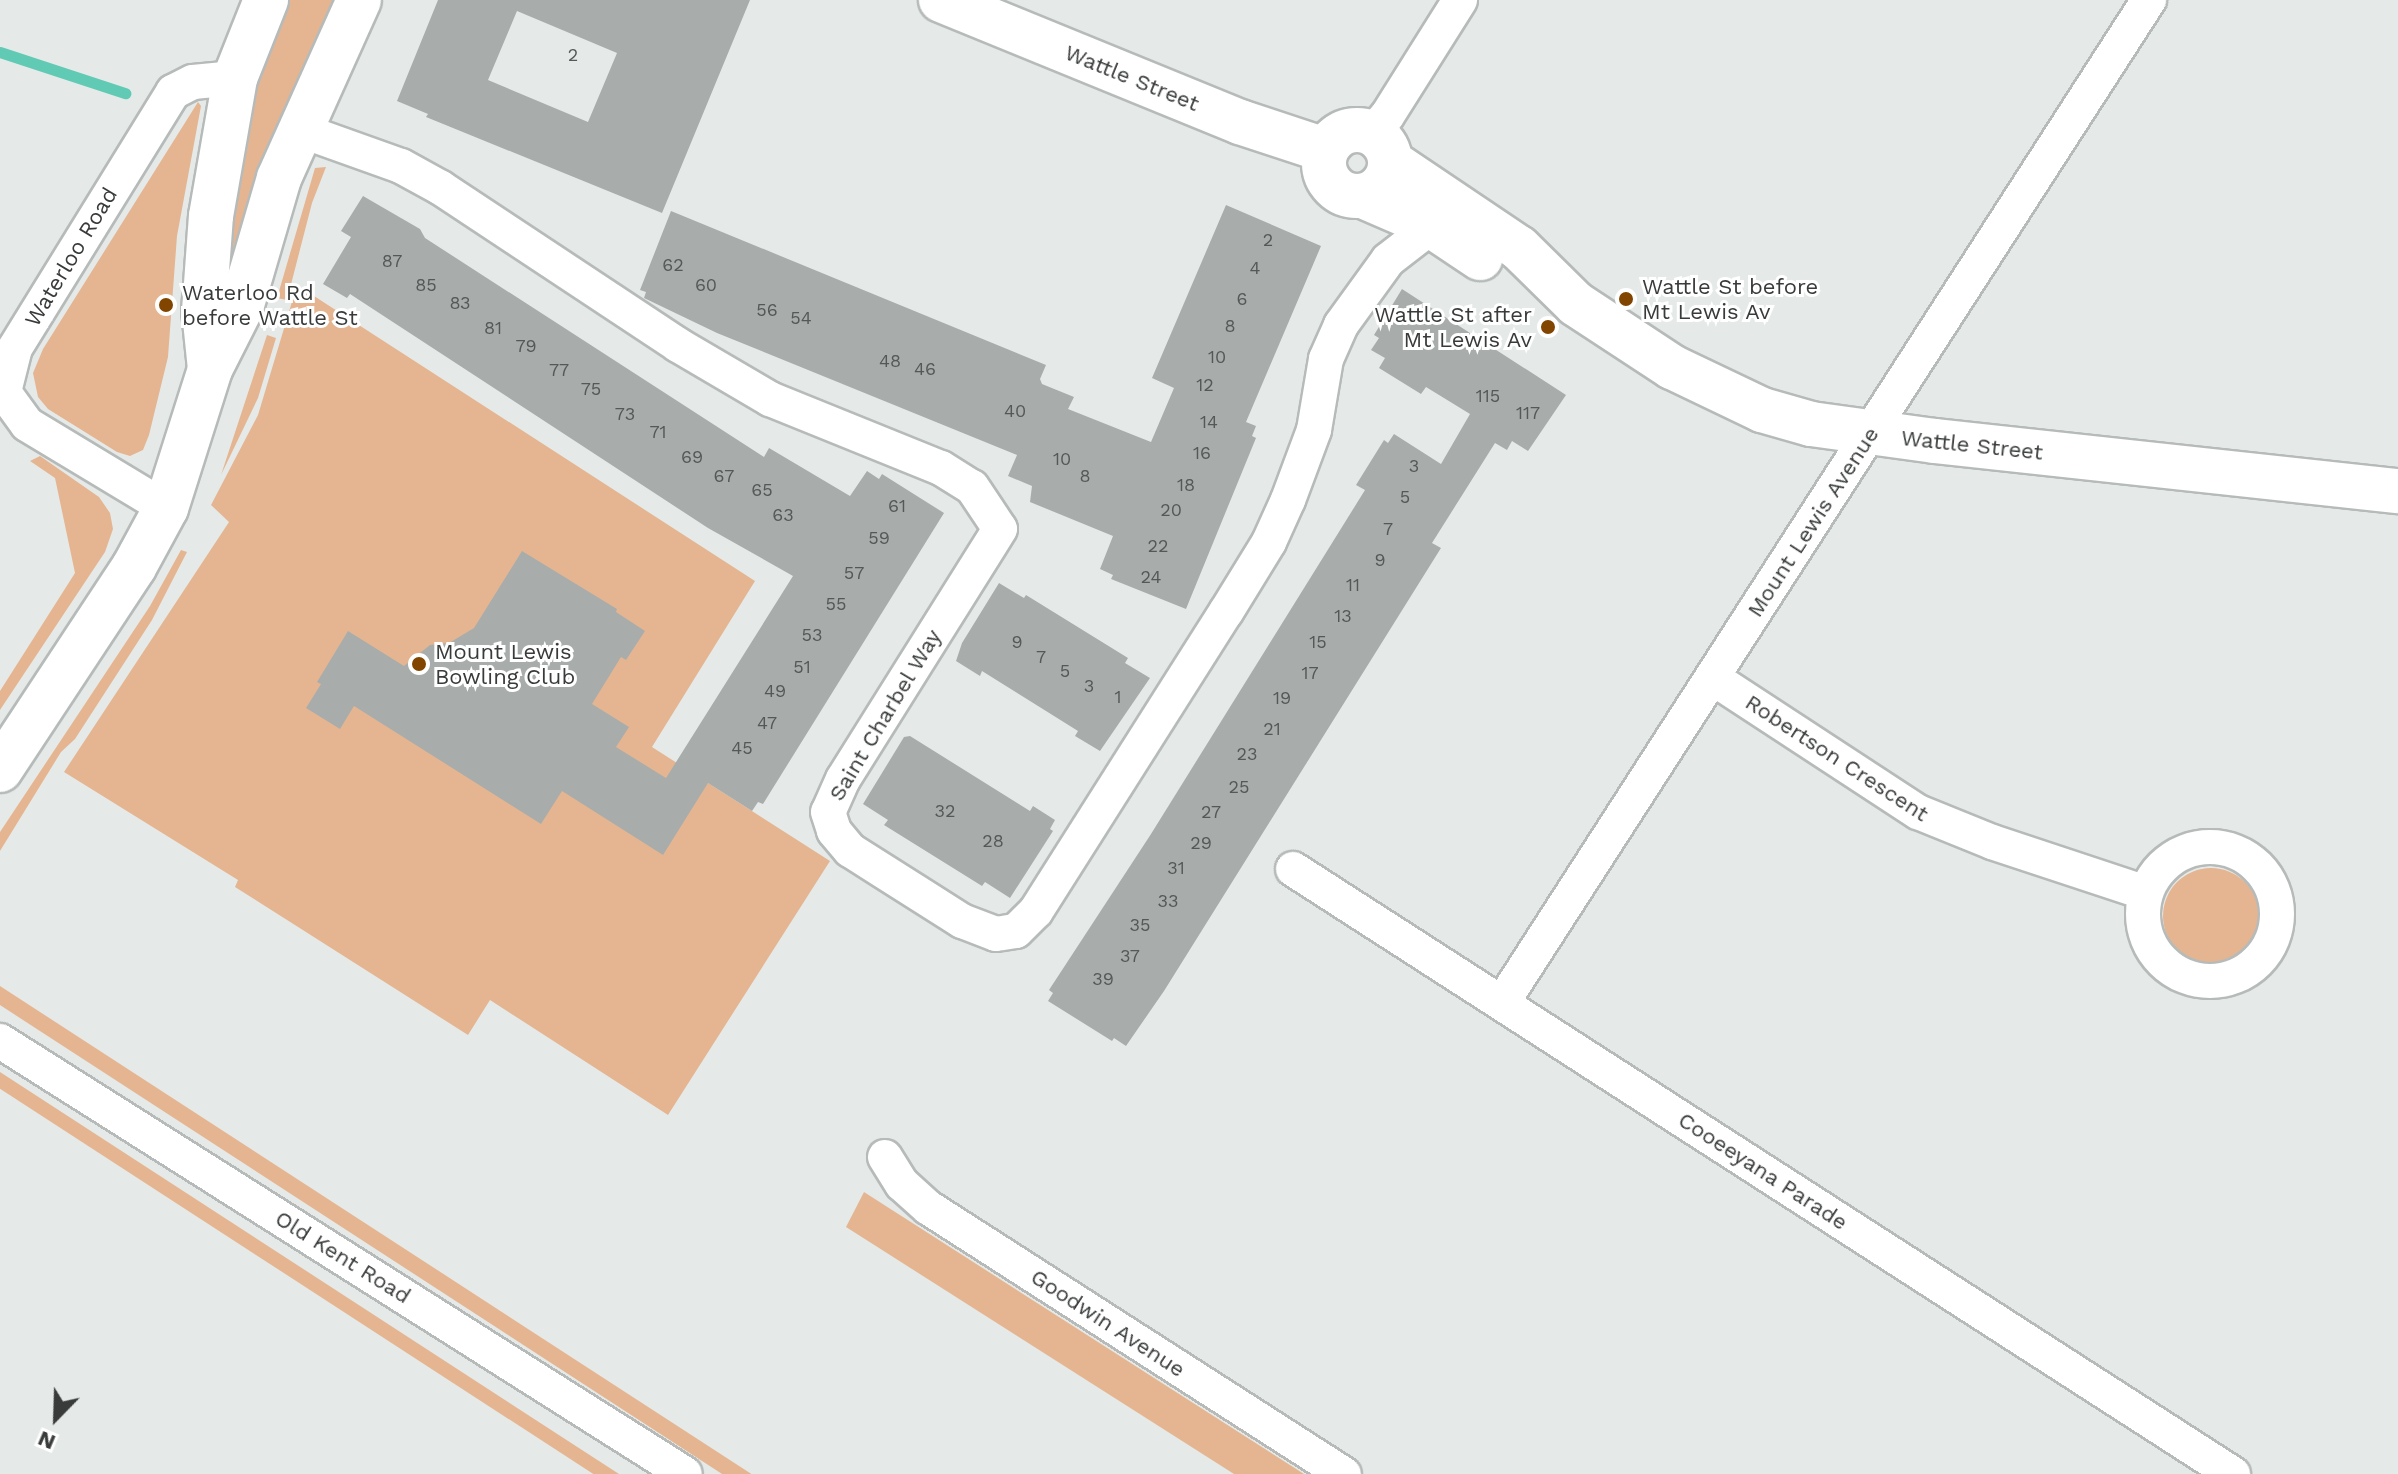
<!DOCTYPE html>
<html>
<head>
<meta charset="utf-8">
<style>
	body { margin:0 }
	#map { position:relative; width:2398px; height:1474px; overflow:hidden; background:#e5eae8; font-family:"Work Sans",sans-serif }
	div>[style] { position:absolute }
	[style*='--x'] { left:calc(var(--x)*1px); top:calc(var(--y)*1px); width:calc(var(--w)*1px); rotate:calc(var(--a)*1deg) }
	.green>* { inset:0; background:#e5b591; transform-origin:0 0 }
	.round { border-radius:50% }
	.stream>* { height:11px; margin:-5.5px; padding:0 5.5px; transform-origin:5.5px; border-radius:5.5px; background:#60cab5 }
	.building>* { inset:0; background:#a8adac }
	.roads { filter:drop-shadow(2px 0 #b6bbba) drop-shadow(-2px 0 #b6bbba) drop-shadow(0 2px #b6bbba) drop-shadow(0 -2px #b6bbba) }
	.minor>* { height:34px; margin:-17px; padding:0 17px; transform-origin:17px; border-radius:17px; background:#fff }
	.minor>.ring { margin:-17px; padding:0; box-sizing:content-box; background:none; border:34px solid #fff; border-radius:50% }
	.major>* { height:44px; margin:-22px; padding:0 22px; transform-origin:22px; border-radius:22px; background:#fff }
	.major>.ring { margin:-22px; padding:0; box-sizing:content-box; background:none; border:44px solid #fff; border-radius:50% }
	.dots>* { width:22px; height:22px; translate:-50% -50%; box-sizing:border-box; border:4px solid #fff; border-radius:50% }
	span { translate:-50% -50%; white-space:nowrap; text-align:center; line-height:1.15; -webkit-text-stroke:6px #fff; paint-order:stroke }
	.number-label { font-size:18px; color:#555857 }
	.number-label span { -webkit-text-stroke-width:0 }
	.street-label { font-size:22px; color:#393b3b }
	.poi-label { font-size:22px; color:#393b3b }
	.left { translate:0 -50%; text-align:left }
	.right { translate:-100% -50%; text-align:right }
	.north { position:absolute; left:16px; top:1378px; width:80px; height:80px; -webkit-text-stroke:6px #fff; paint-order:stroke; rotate:203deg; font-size:22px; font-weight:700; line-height:32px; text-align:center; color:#393b3b }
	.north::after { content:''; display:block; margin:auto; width:28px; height:36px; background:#393b3b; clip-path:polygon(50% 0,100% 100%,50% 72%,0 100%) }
</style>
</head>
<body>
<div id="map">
	<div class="green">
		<div style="clip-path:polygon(285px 0,339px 0,314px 47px,271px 145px,235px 262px,226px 261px,252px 100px)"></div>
		<div style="clip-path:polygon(198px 102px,201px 106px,177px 236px,168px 357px,149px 435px,143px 450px,130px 456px,117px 452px,48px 409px,38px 397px,33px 373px,43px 349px)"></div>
		<div style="clip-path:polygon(326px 167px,312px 203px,287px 300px,277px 298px,315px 168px)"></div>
		<div style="clip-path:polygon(297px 285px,755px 581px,652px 747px,830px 861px,668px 1115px,490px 1000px,468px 1035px,235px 887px,238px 880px,64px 772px,229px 522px,211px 505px,258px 415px)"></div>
		<div style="clip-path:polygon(267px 335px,276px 338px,258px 398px,221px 475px)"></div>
		<div style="clip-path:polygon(40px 456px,99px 497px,110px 513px,113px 529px,105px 552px,0 710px,0 691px,75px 573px,55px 478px,30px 461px)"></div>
		<div style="clip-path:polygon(181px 550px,187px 552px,152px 620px,75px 739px,61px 752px,0 851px,0 832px,150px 606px)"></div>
		<div class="round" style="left:2163px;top:868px;width:96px;height:96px"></div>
		<div style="left:0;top:986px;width:906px;height:16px;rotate:33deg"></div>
		<div style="left:0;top:1072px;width:747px;height:14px;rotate:33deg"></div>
		<div style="clip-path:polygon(864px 1192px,1304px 1474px,1234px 1474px,846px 1227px)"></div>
	</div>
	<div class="stream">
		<div style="--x:0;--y:52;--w:132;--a:18.2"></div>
	</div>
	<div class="building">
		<div style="clip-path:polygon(evenodd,438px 0,750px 0,662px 213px,426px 117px,428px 114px,397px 101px,438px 0,517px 11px,617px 53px,588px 122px,488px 80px,517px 11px)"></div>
		<div style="clip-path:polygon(363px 196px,420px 229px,425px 238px,764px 457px,769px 448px,850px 496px,867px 471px,879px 479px,882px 474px,944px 513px,763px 804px,758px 802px,752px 811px,708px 783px,663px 855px,562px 791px,541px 824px,354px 706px,340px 729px,306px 708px,321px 684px,317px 682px,348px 631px,404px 666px,430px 645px,449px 643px,474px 628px,522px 551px,617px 609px,616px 612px,645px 631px,626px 660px,621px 657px,592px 704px,629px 727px,616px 747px,666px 778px,793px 576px,708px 528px,350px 294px,347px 298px,323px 284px,351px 237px,341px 231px)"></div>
		<div style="clip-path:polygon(1226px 205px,1321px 246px,1246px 422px,1256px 426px,1252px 436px,1256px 438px,1186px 609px,1111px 579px,1113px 575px,1100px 569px,1113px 536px,1030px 502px,1032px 486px,1008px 476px,1017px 455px,717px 333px,644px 298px,646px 292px,640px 290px,671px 211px,1046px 365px,1040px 379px,1042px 384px,1074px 397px,1068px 409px,1151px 442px,1174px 388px,1152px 378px)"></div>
		<div style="clip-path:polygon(1402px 289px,1566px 395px,1528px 451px,1512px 441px,1507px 450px,1495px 443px,1432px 543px,1441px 548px,1164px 991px,1126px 1046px,1114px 1038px,1112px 1041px,1048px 1001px,1053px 993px,1049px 990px,1151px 834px,1365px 490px,1356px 485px,1384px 440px,1388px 443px,1394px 434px,1441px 464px,1470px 414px,1426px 387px,1421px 394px,1379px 368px,1385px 358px,1371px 350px,1379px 338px,1374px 335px)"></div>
		<div style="clip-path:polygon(999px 583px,1024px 598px,1026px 595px,1128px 658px,1125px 663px,1150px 678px,1100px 751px,1075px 736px,1078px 731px,982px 671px,980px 676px,956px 661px,962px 643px)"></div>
		<div style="clip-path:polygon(910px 736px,1030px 811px,1033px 806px,1055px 820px,1050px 829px,1053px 831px,1010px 898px,985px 882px,982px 886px,884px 825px,888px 820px,863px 804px,904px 737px)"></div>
	</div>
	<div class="roads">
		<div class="minor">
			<div style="--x:300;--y:130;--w:107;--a:19.6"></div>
			<div style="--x:401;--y:166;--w:46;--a:28.8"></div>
			<div style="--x:441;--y:188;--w:284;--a:33.5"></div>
			<div style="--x:678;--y:345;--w:107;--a:30.4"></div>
			<div style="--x:770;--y:399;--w:184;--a:22"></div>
			<div style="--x:941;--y:468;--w:36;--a:32"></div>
			<div style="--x:972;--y:487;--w:50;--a:56.3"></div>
			<div style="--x:1000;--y:529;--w:295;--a:122.1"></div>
			<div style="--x:843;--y:779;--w:36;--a:114"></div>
			<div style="--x:828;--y:812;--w:20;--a:72"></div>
			<div style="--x:834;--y:831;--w:25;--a:50"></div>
			<div style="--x:850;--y:850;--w:133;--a:32.4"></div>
			<div style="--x:962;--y:921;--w:36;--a:21"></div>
			<div style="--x:996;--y:934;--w:20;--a:-9"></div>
			<div style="--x:1016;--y:931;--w:28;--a:-45"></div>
			<div style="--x:1036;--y:911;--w:354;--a:-57.6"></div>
			<div style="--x:1226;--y:612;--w:82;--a:-58.4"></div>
			<div style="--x:1269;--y:542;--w:46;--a:-65.7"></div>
			<div style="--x:1288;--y:500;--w:75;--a:-69.6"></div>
			<div style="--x:1314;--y:430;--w:72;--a:-80.4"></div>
			<div style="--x:1326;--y:359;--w:37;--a:-66"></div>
			<div style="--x:1341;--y:325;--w:80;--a:-54.1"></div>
			<div style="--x:1388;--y:260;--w:56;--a:-37.7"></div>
			<div style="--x:1372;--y:133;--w:23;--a:-49"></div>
			<div style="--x:1387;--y:116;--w:137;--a:-57.8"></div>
			<div style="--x:166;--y:508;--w:162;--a:-148.9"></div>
			<div style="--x:27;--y:424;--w:39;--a:-126"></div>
			<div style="--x:4;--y:392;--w:45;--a:-76"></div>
			<div style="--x:15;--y:348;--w:301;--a:-58.3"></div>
			<div style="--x:173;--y:92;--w:22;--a:-27"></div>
			<div style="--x:193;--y:82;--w:42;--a:-5.4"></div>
			<div style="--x:1713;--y:678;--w:245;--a:33.2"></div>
			<div style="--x:1918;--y:812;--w:80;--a:22.1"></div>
			<div style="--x:1992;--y:842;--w:162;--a:18.3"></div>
			<div class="ring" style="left:2143px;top:847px;width:100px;height:100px"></div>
			<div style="--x:1293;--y:869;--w:1118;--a:32.77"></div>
			<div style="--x:1502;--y:1003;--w:1194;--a:-57.18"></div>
			<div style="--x:0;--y:1041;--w:810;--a:32.3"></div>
			<div style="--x:885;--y:1157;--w:32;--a:58"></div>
			<div style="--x:902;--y:1184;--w:36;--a:42"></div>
			<div style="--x:929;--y:1208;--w:493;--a:32.7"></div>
		</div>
		<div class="major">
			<div style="--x:941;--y:0;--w:323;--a:22.2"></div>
			<div style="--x:1240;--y:122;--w:89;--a:18.2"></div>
			<div class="ring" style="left:1324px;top:130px;width:22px;height:22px"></div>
			<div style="--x:1391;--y:162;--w:154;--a:33.9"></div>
			<div style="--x:1519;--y:248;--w:80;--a:44.5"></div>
			<div style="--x:1576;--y:304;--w:115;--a:33.3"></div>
			<div style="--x:1672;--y:367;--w:100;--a:25.5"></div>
			<div style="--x:1762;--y:410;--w:51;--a:15.9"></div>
			<div style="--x:1811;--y:424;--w:125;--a:7.8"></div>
			<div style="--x:1935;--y:441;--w:466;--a:6.2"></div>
			<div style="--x:1363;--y:196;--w:75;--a:23.5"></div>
			<div style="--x:1432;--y:226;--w:58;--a:33.7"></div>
			<div style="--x:210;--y:369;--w:58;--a:-95.9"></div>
			<div style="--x:204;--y:311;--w:95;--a:-85.8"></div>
			<div style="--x:211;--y:216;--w:140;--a:-80.1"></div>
			<div style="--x:235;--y:78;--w:84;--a:-68.3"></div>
			<div style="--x:0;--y:770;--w:243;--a:-56.6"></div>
			<div style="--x:134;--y:567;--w:67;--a:-61.5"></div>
			<div style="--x:166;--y:508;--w:146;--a:-72.4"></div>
			<div style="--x:210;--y:369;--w:68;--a:-63.1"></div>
			<div style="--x:241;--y:308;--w:135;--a:-73.7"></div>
			<div style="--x:279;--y:178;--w:195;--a:-65.8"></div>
		</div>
	</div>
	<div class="dots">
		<div style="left:1626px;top:299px;background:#814500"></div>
		<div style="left:166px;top:305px;background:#814500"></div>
		<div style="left:1548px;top:327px;background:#814500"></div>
		<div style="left:419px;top:664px;background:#814500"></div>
	</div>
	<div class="number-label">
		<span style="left:573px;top:55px">2</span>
		<span style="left:1268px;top:240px">2</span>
		<span style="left:392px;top:261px">87</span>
		<span style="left:673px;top:265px">62</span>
		<span style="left:1255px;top:268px">4</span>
		<span style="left:426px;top:285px">85</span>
		<span style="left:706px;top:285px">60</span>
		<span style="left:1242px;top:299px">6</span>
		<span style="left:460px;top:303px">83</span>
		<span style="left:767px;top:310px">56</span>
		<span style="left:801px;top:318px">54</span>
		<span style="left:1230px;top:326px">8</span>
		<span style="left:493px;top:328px">81</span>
		<span style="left:526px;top:346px">79</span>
		<span style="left:1217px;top:357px">10</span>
		<span style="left:890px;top:361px">48</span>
		<span style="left:925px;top:369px">46</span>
		<span style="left:559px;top:370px">77</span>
		<span style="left:1205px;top:385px">12</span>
		<span style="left:591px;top:389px">75</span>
		<span style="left:1488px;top:396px">115</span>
		<span style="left:1015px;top:411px">40</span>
		<span style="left:1528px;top:413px">117</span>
		<span style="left:625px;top:414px">73</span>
		<span style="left:1209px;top:422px">14</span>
		<span style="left:658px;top:432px">71</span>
		<span style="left:1202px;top:453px">16</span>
		<span style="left:692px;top:457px">69</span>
		<span style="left:1062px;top:459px">10</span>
		<span style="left:1414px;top:466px">3</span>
		<span style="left:724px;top:476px">67</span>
		<span style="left:1085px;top:476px">8</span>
		<span style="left:1186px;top:485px">18</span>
		<span style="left:762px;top:490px">65</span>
		<span style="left:1405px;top:497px">5</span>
		<span style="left:897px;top:506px">61</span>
		<span style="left:1171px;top:510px">20</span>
		<span style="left:783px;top:515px">63</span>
		<span style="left:1388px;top:529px">7</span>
		<span style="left:879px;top:538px">59</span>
		<span style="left:1158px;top:546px">22</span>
		<span style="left:1380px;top:560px">9</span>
		<span style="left:854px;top:573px">57</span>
		<span style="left:1151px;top:577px">24</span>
		<span style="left:1353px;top:585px">11</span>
		<span style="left:836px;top:604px">55</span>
		<span style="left:1343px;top:616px">13</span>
		<span style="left:812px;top:635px">53</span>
		<span style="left:1017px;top:642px">9</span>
		<span style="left:1318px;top:642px">15</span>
		<span style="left:1041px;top:657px">7</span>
		<span style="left:802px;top:667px">51</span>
		<span style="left:1065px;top:671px">5</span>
		<span style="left:1310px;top:673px">17</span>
		<span style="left:1089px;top:686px">3</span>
		<span style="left:775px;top:691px">49</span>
		<span style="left:1118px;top:697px">1</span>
		<span style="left:1282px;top:698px">19</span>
		<span style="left:767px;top:723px">47</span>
		<span style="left:1272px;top:729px">21</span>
		<span style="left:742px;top:748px">45</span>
		<span style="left:1247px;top:754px">23</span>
		<span style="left:1239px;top:787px">25</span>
		<span style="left:945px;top:811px">32</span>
		<span style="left:1211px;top:812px">27</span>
		<span style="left:993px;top:841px">28</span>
		<span style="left:1201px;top:843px">29</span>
		<span style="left:1176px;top:868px">31</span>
		<span style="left:1168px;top:901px">33</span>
		<span style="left:1140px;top:925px">35</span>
		<span style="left:1130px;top:956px">37</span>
		<span style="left:1103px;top:979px">39</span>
	</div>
	<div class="street-label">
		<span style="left:1132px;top:78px;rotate:22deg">Wattle Street</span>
		<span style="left:71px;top:257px;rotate:-59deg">Waterloo Road</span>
		<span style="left:1972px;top:445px;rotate:6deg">Wattle Street</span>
		<span style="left:1813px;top:522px;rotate:-57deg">Mount Lewis Avenue</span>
		<span style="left:885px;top:715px;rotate:-59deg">Saint Charbel Way</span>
		<span style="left:1837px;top:758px;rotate:33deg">Robertson Crescent</span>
		<span style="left:1763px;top:1171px;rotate:33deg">Cooeeyana Parade</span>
		<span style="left:343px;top:1257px;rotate:32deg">Old Kent Road</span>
		<span style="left:1108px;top:1323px;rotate:33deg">Goodwin Avenue</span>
	</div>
	<div class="poi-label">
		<span class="left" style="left:1642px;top:299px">Wattle St before<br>Mt Lewis Av</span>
		<span class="left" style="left:182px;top:305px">Waterloo Rd<br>before Wattle St</span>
		<span class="right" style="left:1532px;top:327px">Wattle St after<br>Mt Lewis Av</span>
		<span class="left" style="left:435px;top:664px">Mount Lewis<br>Bowling Club</span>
	</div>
	<div class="north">N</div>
</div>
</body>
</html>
